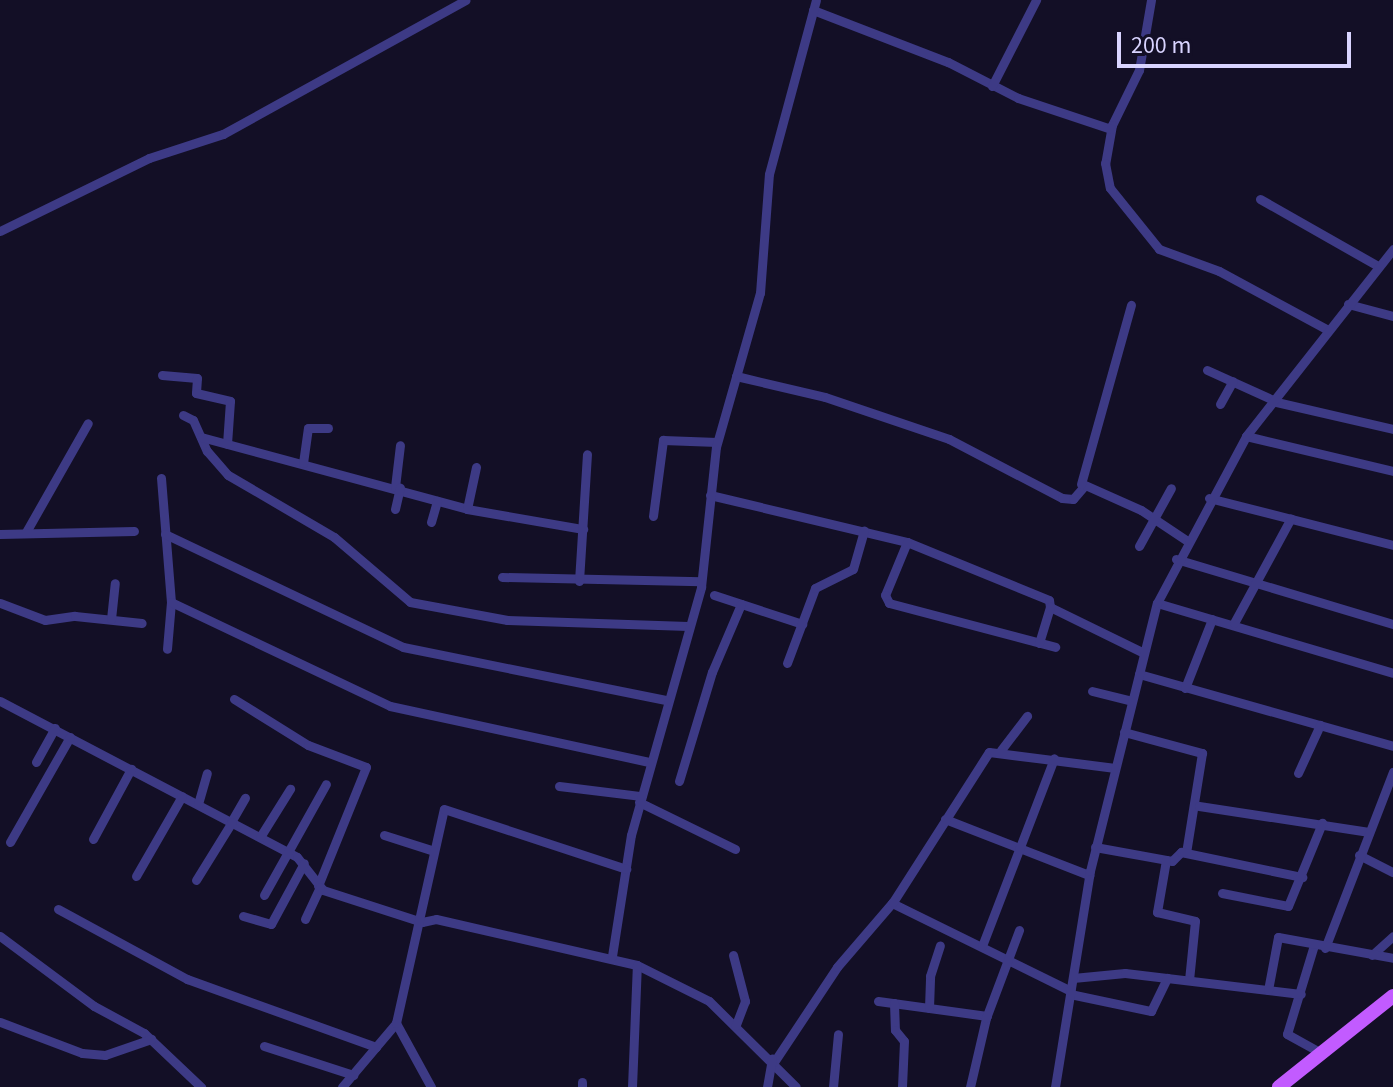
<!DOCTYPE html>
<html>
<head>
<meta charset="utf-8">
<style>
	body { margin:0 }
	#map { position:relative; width:1393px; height:1087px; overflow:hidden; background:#130f26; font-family:"Source Sans 3",sans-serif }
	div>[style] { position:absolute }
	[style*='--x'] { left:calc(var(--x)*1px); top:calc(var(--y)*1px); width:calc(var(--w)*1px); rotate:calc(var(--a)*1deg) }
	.street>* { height:9px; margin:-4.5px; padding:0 4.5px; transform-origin:4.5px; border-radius:4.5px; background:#3d3a85 }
	.primary>* { height:14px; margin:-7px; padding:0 7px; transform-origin:7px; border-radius:7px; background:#c25bff }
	span { translate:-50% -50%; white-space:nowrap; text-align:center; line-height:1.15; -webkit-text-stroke:6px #130f26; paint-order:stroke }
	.scale { position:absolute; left:1117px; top:32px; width:234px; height:36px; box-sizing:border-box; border:4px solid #d9d4ff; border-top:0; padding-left:10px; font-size:24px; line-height:28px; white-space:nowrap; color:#d9d4ff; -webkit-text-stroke:6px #130f26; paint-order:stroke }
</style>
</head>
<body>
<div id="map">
	<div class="street">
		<div style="--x:1151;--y:0;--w:71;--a:99.7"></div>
		<div style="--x:1139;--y:70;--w:61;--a:116.1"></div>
		<div style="--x:1112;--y:125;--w:39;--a:100"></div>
		<div style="--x:1105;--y:163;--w:25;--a:79"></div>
		<div style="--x:1110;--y:188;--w:78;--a:51.2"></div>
		<div style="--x:1159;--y:249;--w:64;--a:20.1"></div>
		<div style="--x:1219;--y:271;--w:124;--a:28.4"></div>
		<div style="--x:813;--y:10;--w:145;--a:21.1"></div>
		<div style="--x:948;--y:62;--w:79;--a:27.2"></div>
		<div style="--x:1018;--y:98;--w:98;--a:18.4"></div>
		<div style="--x:992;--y:86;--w:97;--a:-62.9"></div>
		<div style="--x:1260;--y:199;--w:136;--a:29.6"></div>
		<div style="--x:0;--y:231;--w:166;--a:-26.1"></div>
		<div style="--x:149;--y:158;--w:78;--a:-18"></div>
		<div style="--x:223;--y:134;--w:277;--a:-28.9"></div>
		<div style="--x:1348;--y:304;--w:47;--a:14.9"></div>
		<div style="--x:1207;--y:370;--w:72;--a:24.4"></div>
		<div style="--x:162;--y:375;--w:35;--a:5"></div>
		<div style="--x:197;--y:378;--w:15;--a:94"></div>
		<div style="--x:196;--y:393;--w:35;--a:13"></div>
		<div style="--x:230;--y:401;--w:43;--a:94"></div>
		<div style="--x:736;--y:376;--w:91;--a:13.3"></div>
		<div style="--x:825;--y:397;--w:131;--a:18.7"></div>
		<div style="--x:949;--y:439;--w:127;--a:27.6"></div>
		<div style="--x:1062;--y:498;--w:11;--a:5"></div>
		<div style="--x:1073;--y:499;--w:18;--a:-49"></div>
		<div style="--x:1085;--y:485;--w:61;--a:24.1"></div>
		<div style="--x:1141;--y:510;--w:54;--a:33.7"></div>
		<div style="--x:1272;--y:401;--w:124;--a:13"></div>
		<div style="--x:1220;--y:404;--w:26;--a:-61"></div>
		<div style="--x:183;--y:415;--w:11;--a:27"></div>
		<div style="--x:193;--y:420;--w:34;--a:66"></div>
		<div style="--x:207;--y:451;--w:32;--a:49"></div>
		<div style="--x:228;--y:475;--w:123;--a:30.3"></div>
		<div style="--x:334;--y:537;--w:100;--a:40.5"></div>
		<div style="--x:410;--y:602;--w:99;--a:10.5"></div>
		<div style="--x:507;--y:620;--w:181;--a:1.9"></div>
		<div style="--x:1246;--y:436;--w:151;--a:13.4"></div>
		<div style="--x:201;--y:437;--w:276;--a:15.1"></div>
		<div style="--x:467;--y:509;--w:118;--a:9.8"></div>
		<div style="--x:303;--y:463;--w:35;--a:-82"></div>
		<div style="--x:308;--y:428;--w:20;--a:0"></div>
		<div style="--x:161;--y:478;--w:124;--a:85.4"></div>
		<div style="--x:171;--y:602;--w:47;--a:94.9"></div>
		<div style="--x:1081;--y:484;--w:186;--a:-74.4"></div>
		<div style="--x:395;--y:487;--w:42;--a:-83.2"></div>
		<div style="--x:710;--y:495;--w:203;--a:13.4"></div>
		<div style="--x:907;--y:542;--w:153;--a:22.2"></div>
		<div style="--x:1049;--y:600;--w:7;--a:82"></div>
		<div style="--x:1050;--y:607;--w:102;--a:26.1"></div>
		<div style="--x:1209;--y:498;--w:190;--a:14.3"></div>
		<div style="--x:395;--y:509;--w:22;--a:-77"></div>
		<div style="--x:467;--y:509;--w:43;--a:-77.9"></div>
		<div style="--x:653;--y:516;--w:77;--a:-82.5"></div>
		<div style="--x:663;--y:440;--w:54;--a:2.1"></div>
		<div style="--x:431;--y:522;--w:22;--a:-74"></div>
		<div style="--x:26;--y:532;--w:125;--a:-60.4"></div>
		<div style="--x:0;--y:534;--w:134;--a:-1.3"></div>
		<div style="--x:165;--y:534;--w:263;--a:25.4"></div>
		<div style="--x:403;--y:647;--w:268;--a:11.4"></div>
		<div style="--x:907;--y:542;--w:57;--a:112.5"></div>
		<div style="--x:885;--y:595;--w:9;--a:63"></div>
		<div style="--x:889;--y:603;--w:172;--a:14.8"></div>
		<div style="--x:1139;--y:546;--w:66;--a:-61.1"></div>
		<div style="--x:1176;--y:559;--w:227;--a:16.7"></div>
		<div style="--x:502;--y:577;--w:199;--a:1.2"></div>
		<div style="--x:579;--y:581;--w:127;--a:-86.4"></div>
		<div style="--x:714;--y:595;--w:93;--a:18.2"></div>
		<div style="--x:171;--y:602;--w:242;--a:25.4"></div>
		<div style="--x:390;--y:706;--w:265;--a:12.2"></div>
		<div style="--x:0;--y:603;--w:48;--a:20.7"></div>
		<div style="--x:45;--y:620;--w:30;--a:-8"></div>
		<div style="--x:75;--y:616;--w:67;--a:6"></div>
		<div style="--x:1157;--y:603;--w:246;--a:16.5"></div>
		<div style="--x:111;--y:619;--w:36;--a:-84"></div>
		<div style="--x:1234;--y:623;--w:119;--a:-61.5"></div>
		<div style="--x:1039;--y:643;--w:38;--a:-73"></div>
		<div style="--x:787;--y:663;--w:80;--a:-69.5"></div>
		<div style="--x:815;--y:588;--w:42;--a:-26.6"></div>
		<div style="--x:853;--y:569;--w:40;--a:-74"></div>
		<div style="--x:1139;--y:674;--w:264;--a:15.8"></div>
		<div style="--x:1185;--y:688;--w:74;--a:-68.6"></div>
		<div style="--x:1092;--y:691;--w:41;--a:14"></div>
		<div style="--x:234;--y:699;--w:87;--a:31.9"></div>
		<div style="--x:308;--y:745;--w:62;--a:20.8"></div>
		<div style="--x:366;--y:767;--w:128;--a:112"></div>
		<div style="--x:0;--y:701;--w:335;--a:27.7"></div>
		<div style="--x:297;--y:857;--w:42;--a:51.8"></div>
		<div style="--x:323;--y:890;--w:104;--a:17.9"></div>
		<div style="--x:422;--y:922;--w:14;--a:-12"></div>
		<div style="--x:436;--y:919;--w:206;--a:12.9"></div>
		<div style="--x:637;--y:965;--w:80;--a:26.6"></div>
		<div style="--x:709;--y:1001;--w:122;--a:44.7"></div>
		<div style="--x:1124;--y:732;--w:81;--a:15.1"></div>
		<div style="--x:1202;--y:753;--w:101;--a:99.1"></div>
		<div style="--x:1001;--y:750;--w:43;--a:-52.6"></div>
		<div style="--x:36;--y:762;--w:39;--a:-61"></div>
		<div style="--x:1298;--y:773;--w:53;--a:-65.4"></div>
		<div style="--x:679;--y:781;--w:114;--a:-73.2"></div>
		<div style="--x:712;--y:672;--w:74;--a:-66.9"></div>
		<div style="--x:559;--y:786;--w:83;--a:7"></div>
		<div style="--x:639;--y:802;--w:107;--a:26.1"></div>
		<div style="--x:198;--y:804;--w:32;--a:-74"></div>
		<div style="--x:1199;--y:806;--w:172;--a:8.7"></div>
		<div style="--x:945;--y:819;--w:155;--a:21.3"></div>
		<div style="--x:231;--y:822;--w:28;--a:-60"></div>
		<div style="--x:384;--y:835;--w:49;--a:17.7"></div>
		<div style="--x:260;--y:837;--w:57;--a:-58"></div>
		<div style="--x:93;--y:839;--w:80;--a:-61.5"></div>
		<div style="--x:10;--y:842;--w:121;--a:-60.3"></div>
		<div style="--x:1095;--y:847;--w:78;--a:10.3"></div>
		<div style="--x:1172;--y:861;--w:13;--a:-45"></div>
		<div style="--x:1181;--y:852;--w:124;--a:11.7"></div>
		<div style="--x:1359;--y:855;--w:38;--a:27"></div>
		<div style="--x:1166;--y:860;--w:53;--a:99.8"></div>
		<div style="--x:1157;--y:912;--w:39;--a:13"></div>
		<div style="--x:1195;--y:921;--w:59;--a:95.8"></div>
		<div style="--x:136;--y:876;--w:92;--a:-60.1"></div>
		<div style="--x:196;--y:880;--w:68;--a:-58.2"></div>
		<div style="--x:1222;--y:893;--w:67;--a:11.1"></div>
		<div style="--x:1288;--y:906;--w:90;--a:-67.7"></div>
		<div style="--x:264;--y:895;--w:127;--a:-60.8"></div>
		<div style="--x:892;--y:903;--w:199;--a:26.2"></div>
		<div style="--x:58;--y:909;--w:147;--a:28.5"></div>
		<div style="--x:187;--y:979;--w:201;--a:19.8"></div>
		<div style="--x:243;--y:916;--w:29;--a:16"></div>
		<div style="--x:271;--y:924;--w:69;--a:-61.6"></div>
		<div style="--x:305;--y:919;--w:35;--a:-65"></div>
		<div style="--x:0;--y:936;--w:117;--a:36.7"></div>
		<div style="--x:94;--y:1006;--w:57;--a:28.4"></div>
		<div style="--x:144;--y:1033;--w:79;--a:43.5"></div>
		<div style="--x:1314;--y:945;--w:93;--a:106.9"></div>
		<div style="--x:1287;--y:1034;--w:39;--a:29"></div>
		<div style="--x:982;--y:946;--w:201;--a:-69"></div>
		<div style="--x:1325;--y:948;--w:189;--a:-68.9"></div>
		<div style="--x:733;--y:955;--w:48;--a:75.4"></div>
		<div style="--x:745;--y:1001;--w:26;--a:111"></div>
		<div style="--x:1372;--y:955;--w:28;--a:-42"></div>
		<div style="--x:612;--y:956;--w:122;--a:-81.1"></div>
		<div style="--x:631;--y:835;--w:258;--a:-74.2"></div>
		<div style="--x:701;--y:587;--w:141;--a:-83.9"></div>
		<div style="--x:716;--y:447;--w:160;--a:-74.1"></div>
		<div style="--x:760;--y:293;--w:119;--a:-85.7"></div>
		<div style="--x:769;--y:174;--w:180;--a:-74.9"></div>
		<div style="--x:1073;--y:978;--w:52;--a:-5.5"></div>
		<div style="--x:1125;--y:973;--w:177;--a:6.8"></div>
		<div style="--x:1268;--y:990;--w:54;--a:-79.3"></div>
		<div style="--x:1278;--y:937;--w:117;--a:10.3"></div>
		<div style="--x:1070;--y:994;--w:83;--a:11.9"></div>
		<div style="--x:1151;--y:1011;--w:37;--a:-64"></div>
		<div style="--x:878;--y:1001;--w:110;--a:7.8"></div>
		<div style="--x:894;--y:1003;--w:27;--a:88"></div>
		<div style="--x:895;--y:1030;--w:14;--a:51"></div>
		<div style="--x:904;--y:1041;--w:46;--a:92.5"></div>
		<div style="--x:929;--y:1008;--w:32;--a:-88"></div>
		<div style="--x:930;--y:976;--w:32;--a:-72"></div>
		<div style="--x:0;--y:1022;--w:88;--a:20.7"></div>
		<div style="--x:82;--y:1053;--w:23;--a:5"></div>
		<div style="--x:105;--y:1055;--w:49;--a:-19.2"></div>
		<div style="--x:264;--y:1046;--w:94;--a:18"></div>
		<div style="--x:774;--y:1062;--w:114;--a:-56.4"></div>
		<div style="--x:837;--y:967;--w:86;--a:-49.3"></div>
		<div style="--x:893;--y:902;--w:178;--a:-57.4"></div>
		<div style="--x:989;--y:752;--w:127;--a:7.2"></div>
		<div style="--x:342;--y:1087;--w:84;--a:-49.8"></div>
		<div style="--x:431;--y:1087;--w:73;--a:-118.7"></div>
		<div style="--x:396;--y:1023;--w:219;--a:-77.4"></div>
		<div style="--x:444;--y:809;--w:192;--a:18.2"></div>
		<div style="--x:582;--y:1087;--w:5;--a:-90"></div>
		<div style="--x:632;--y:1087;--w:122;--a:-87.7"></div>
		<div style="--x:767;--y:1087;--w:29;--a:-80"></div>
		<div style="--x:833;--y:1087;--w:53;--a:-84.6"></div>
		<div style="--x:970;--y:1087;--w:71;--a:-76.9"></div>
		<div style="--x:986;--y:1018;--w:94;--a:-69.4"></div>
		<div style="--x:1055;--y:1087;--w:219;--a:-80.8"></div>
		<div style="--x:1090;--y:871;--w:276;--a:-76"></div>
		<div style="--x:1157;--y:603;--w:189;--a:-61.9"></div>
		<div style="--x:1246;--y:436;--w:238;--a:-51.8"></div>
	</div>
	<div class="primary">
		<div style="--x:1279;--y:1087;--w:146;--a:-38.6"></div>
	</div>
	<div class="scale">200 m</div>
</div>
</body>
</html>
